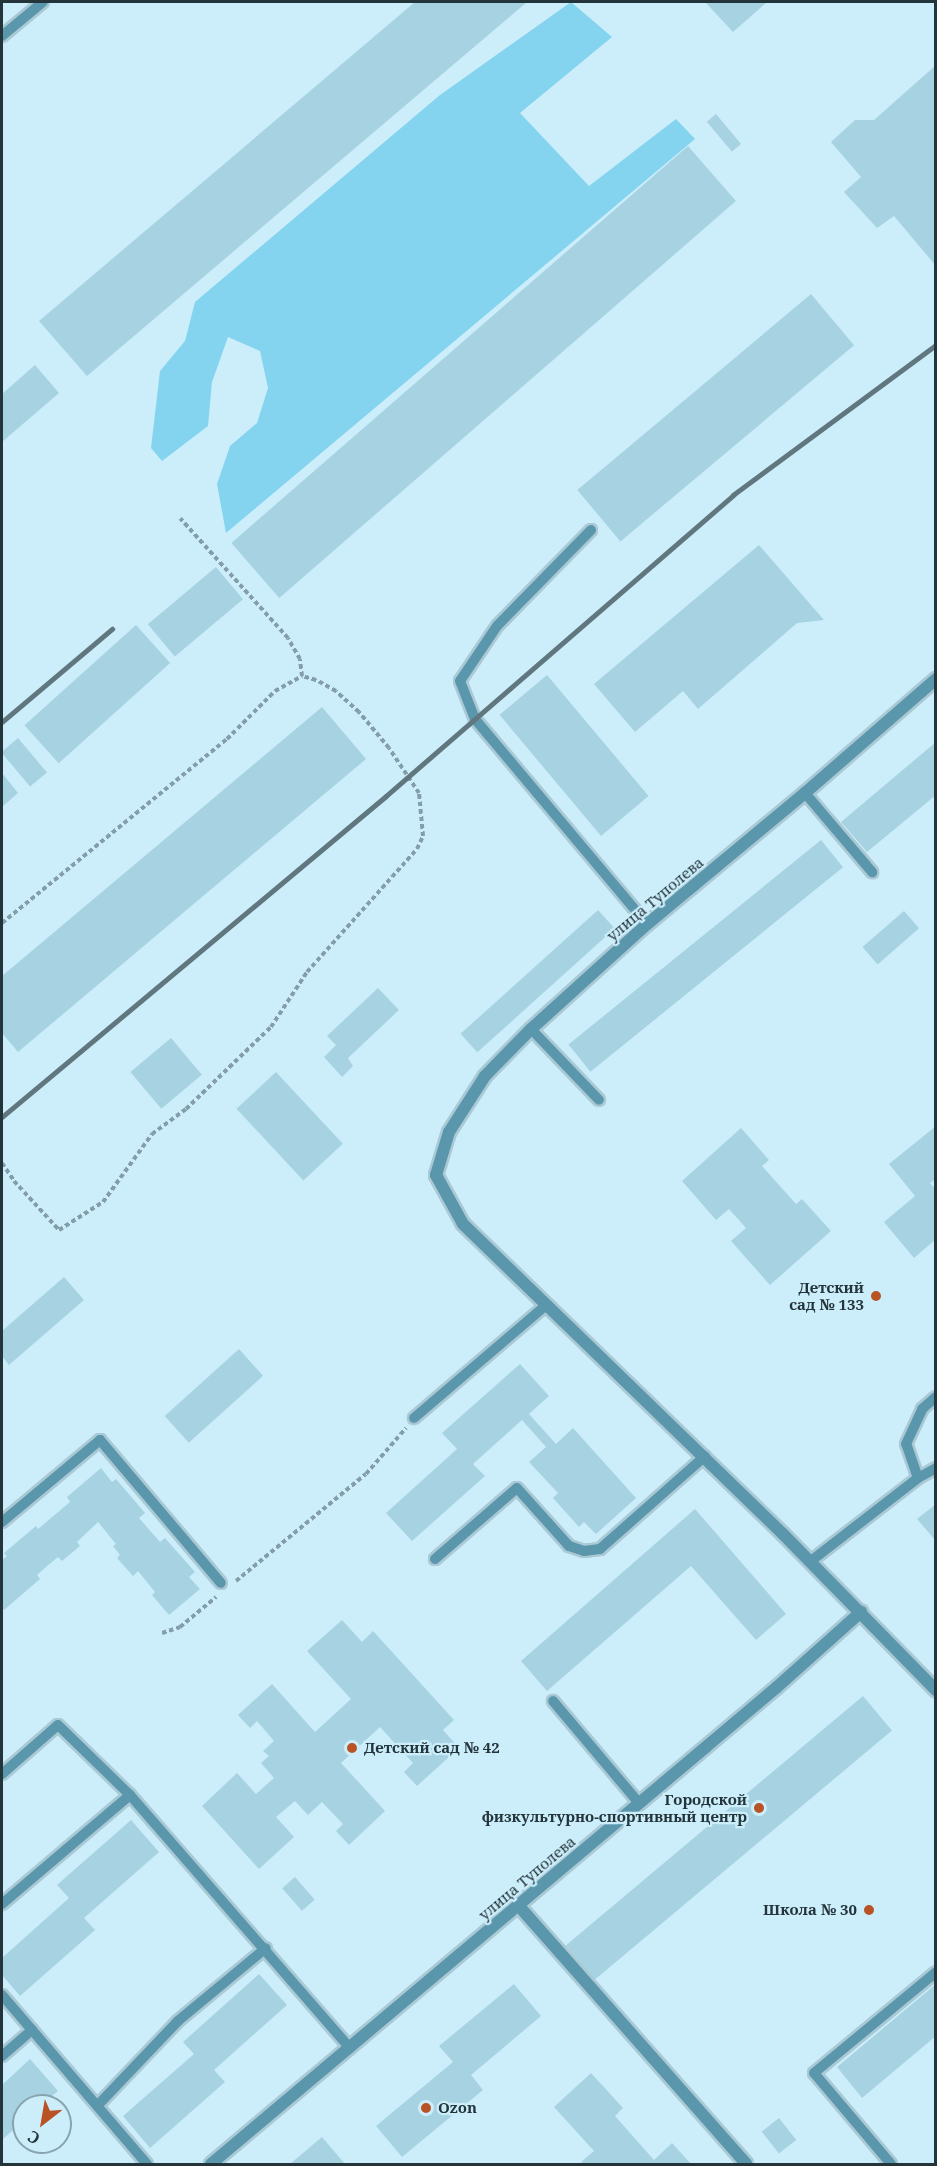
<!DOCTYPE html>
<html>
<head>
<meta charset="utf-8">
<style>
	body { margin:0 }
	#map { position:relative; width:937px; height:2166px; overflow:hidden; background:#cceefb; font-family:"Noto Serif",serif }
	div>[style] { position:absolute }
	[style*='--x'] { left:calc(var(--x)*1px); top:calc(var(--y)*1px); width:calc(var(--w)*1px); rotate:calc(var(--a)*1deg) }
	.green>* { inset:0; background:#85d4ef }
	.building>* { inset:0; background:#a7d2e1; transform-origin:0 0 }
	.path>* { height:4px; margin-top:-2px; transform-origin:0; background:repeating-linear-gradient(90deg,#839ea8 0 4.5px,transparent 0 7.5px) }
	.roads { filter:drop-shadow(2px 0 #aac9d4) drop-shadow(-2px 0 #aac9d4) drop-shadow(0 2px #aac9d4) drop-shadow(0 -2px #aac9d4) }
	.service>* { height:10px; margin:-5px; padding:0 5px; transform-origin:5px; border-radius:5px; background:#5a97ad }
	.minor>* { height:12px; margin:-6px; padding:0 6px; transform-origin:6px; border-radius:6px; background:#5a97ad }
	.rail>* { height:4.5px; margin:-2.25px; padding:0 2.25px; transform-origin:2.25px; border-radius:2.25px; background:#60777f }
	.dots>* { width:16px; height:16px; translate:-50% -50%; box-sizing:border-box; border:3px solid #cceefb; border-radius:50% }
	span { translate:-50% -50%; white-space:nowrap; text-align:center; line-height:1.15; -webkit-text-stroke:4.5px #cceefb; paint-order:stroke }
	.street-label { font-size:15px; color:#23343a }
	.poi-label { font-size:15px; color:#23343a; font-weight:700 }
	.right { translate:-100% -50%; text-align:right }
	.left { translate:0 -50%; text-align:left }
	.frame { position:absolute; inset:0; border:3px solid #23343a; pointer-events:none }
	.north { position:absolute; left:12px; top:2094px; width:60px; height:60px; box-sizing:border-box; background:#cceefb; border:2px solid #88a4ae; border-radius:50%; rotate:211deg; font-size:16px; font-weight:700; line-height:24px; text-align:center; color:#23343a }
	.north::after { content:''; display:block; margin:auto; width:21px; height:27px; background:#b95326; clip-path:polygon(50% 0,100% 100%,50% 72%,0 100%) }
</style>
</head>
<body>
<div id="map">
	<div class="green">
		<div style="clip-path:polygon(571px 2px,612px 37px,520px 113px,589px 186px,676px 119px,695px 139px,226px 533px,217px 484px,230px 446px,257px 423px,268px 388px,260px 351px,228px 337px,212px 382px,208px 426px,162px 461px,151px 448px,160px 371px,185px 341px,195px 302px,440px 95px)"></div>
	</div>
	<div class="building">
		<div style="clip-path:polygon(415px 2px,527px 2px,87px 376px,39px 321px)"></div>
		<div style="clip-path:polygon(705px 2px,767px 2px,733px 32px)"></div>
		<div style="clip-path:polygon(936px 65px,936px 266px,894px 216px,877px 228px,844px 192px,861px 177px,831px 142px,855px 120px,874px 120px)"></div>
		<div style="left:716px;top:114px;width:39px;height:12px;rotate:50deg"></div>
		<div style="left:688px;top:146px;width:73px;height:605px;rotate:49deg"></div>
		<div style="left:811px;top:294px;width:67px;height:305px;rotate:50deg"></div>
		<div style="clip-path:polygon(35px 365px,59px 393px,2px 442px,2px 394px)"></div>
		<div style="clip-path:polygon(759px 545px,824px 620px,797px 623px,698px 709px,683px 691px,635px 732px,594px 684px)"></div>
		<div style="left:216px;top:567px;width:42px;height:89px;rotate:50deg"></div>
		<div style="left:136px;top:625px;width:51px;height:150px;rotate:48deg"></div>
		<div style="left:547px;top:675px;width:158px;height:62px;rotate:50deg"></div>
		<div style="clip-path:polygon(322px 707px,366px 759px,18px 1052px,2px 1033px,2px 976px)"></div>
		<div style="left:18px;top:738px;width:45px;height:22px;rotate:50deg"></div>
		<div style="clip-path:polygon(936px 742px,936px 795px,867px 852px,841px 822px)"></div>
		<div style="clip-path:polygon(2px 773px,18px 793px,2px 807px)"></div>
		<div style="left:821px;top:840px;width:35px;height:325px;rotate:51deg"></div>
		<div style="left:598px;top:910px;width:25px;height:185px;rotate:48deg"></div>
		<div style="left:904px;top:911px;width:23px;height:55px;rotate:49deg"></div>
		<div style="clip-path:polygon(378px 988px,399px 1010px,348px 1058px,353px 1066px,342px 1077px,324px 1057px,336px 1045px,327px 1036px)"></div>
		<div style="left:171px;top:1038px;width:48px;height:53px;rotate:50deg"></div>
		<div style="left:276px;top:1072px;width:98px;height:54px;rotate:47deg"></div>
		<div style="clip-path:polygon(936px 1126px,936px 1179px,930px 1183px,936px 1190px,936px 1239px,914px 1258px,884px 1222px,915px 1196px,889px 1164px)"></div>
		<div style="clip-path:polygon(741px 1128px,769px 1160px,762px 1166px,796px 1204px,802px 1199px,831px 1231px,770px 1285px,731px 1241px,746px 1228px,729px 1209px,716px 1220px,682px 1181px)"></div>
		<div style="clip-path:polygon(64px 1277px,84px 1300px,9px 1365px,2px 1356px,2px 1331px)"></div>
		<div style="left:239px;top:1349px;width:36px;height:100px;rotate:48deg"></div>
		<div style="clip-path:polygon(520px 1364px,549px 1396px,529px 1414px,556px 1444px,573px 1428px,636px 1498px,596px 1534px,584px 1522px,579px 1527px,553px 1498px,558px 1493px,529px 1462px,546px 1447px,522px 1420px,473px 1464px,485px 1476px,412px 1541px,386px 1513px,457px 1449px,442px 1433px)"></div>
		<div style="clip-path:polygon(101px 1468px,112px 1482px,116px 1479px,145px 1513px,139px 1518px,160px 1542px,165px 1538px,195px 1572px,189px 1577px,200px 1589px,169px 1615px,152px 1595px,155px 1592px,138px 1571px,133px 1576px,117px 1558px,120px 1555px,113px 1546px,116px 1544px,98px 1522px,77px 1542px,80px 1546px,62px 1561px,58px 1557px,47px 1566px,37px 1575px,40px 1579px,4px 1610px,2px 1607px,2px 1560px,7px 1556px,4px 1553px,36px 1526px,38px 1529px,70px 1502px,67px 1497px)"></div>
		<div style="clip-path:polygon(936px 1504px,936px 1541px,917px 1519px)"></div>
		<div style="clip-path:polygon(695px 1509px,786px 1614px,756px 1640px,691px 1566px,547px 1691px,521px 1661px)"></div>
		<div style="clip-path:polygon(342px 1620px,362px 1642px,373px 1631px,454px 1720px,443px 1730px,459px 1748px,417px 1786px,404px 1772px,413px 1763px,380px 1727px,341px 1763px,385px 1811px,349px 1845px,336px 1831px,343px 1824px,322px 1802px,308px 1815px,295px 1801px,276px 1817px,294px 1837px,259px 1869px,202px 1806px,237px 1773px,256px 1794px,274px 1778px,261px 1763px,269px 1756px,263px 1751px,274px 1741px,257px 1721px,250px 1728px,238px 1715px,272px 1684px,315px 1732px,351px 1699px,307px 1651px)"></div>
		<div style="left:863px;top:1696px;width:45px;height:388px;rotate:50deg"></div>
		<div style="clip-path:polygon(131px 1820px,159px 1852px,84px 1918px,95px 1930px,20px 1996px,2px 1975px,2px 1958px,69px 1898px,57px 1885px)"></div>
		<div style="left:295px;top:1877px;width:30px;height:17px;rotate:49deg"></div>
		<div style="clip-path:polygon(259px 1974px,287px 2005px,214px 2070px,225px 2082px,150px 2148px,123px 2116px,194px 2054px,183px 2042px)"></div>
		<div style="clip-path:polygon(514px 1984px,541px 2016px,471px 2075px,483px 2090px,402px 2157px,376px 2126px,453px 2062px,439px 2046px)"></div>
		<div style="clip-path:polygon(936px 1984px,936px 2036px,862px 2098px,837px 2067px)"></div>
		<div style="clip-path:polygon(30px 2059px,58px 2091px,40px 2106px,24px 2106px,24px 2120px,2px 2140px,2px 2085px)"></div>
		<div style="clip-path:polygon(591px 2073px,623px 2108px,615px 2116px,654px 2160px,672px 2143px,691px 2164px,584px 2164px,581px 2162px,594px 2151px,554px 2107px)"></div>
		<div style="left:779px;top:2118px;width:28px;height:22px;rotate:52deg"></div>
		<div style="clip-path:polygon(322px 2137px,345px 2164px,290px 2164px)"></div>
	</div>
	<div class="path">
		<div style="--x:2;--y:923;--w:291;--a:-39.3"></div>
		<div style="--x:227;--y:739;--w:68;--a:-45"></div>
		<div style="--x:275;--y:691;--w:31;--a:-29"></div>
		<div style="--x:2;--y:1163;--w:22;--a:56"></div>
		<div style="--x:14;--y:1181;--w:67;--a:47.4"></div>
		<div style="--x:59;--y:1230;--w:52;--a:-32.5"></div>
		<div style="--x:103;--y:1202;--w:84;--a:-54.2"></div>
		<div style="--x:152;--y:1134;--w:42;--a:-36.3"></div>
		<div style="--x:186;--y:1109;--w:118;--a:-44"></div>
		<div style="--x:271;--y:1027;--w:66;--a:-56.8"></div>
		<div style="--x:307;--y:972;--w:165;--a:-48.2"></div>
		<div style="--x:417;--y:849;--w:14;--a:-65"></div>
		<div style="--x:423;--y:836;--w:43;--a:-95.3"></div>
		<div style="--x:419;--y:793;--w:54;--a:-123.7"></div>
		<div style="--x:389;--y:748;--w:47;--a:-129.8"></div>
		<div style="--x:359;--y:712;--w:31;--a:-138"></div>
		<div style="--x:336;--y:691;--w:23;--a:-151"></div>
		<div style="--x:316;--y:680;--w:15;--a:-164"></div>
		<div style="--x:302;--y:676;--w:17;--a:-97"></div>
		<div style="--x:300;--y:659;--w:24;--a:-120"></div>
		<div style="--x:288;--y:638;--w:161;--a:-132"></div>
		<div style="--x:236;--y:1581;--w:168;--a:-39.5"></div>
		<div style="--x:366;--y:1474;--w:61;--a:-49"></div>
		<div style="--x:162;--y:1633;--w:19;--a:-18"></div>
		<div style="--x:180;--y:1627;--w:47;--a:-39.8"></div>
	</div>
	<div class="roads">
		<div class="service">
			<div style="--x:2;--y:36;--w:53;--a:-39.7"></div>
			<div style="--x:591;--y:530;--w:134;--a:134.4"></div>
			<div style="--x:497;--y:626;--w:66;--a:123.9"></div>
			<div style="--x:460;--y:681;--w:41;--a:68.5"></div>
			<div style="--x:475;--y:719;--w:268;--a:50"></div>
			<div style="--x:805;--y:793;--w:104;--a:49.7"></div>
			<div style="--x:531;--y:1029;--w:98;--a:46.2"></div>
			<div style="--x:414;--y:1418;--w:172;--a:-40.5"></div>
			<div style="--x:918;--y:1478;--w:36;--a:-109"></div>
			<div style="--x:906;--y:1444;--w:38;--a:-65"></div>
			<div style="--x:922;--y:1409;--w:18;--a:-41"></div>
			<div style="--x:2;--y:1522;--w:128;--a:-39.9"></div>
			<div style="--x:100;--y:1440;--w:187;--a:49.8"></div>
			<div style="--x:435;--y:1559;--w:108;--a:-40.9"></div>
			<div style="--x:517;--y:1488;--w:78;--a:48.1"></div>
			<div style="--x:569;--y:1546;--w:16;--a:18"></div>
			<div style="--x:584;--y:1551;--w:16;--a:-7"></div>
			<div style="--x:600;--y:1549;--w:140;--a:-41.5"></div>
			<div style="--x:811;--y:1561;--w:135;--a:-37.8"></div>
			<div style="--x:918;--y:1478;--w:21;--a:-29"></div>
			<div style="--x:553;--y:1701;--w:133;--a:49.9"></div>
			<div style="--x:2;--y:1774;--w:74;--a:-41.2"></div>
			<div style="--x:58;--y:1725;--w:100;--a:44.2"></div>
			<div style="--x:130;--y:1795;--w:335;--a:49"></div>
			<div style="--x:2;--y:1904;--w:168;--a:-40.4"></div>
			<div style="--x:2;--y:1995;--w:223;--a:49.4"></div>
			<div style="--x:2;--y:2056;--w:40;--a:-41"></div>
			<div style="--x:98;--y:2105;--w:116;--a:-46.4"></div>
			<div style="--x:178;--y:2021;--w:114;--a:-39.7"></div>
			<div style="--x:891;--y:2164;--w:119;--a:-130.2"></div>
			<div style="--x:814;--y:2073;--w:158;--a:-39.6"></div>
		</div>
		<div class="minor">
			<div style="--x:936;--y:679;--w:174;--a:139"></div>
			<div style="--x:805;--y:793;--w:205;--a:140.3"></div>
			<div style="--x:647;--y:924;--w:156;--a:137.8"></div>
			<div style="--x:531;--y:1029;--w:66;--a:134.4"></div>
			<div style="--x:485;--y:1076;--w:67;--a:122.7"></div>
			<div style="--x:449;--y:1132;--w:45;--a:106.8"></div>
			<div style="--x:436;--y:1175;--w:56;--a:61.1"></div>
			<div style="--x:463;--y:1224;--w:446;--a:44.1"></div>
			<div style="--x:783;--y:1534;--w:219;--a:45.6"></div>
			<div style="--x:518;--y:1905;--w:345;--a:48.6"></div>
			<div style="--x:211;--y:2164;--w:740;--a:-40.12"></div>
			<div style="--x:777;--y:1687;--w:113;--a:-41.8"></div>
		</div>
	</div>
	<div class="rail">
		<div style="--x:2;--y:722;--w:144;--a:-40.2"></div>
		<div style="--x:2;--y:1117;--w:500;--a:-39.89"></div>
		<div style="--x:386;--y:796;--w:459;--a:-40.9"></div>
		<div style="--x:733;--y:495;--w:252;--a:-36.5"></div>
	</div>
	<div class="dots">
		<div style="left:876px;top:1296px;background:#b95326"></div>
		<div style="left:352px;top:1748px;background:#b95326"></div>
		<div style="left:759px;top:1808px;background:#b95326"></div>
		<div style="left:869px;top:1910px;background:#b95326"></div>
		<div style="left:426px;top:2108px;background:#b95326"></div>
	</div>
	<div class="street-label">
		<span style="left:655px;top:899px;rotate:-40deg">улица Туполева</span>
		<span style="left:527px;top:1878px;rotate:-40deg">улица Туполева</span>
	</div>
	<div class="poi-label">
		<span class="right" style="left:864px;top:1296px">Детский<br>сад № 133</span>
		<span class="left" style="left:364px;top:1748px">Детский сад № 42</span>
		<span class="right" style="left:747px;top:1808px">Городской<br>физкультурно-спортивный центр</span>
		<span class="right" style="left:857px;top:1910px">Школа № 30</span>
		<span class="left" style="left:438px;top:2108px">Ozon</span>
	</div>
	<div class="frame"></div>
	<div class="north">С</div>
</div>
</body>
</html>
